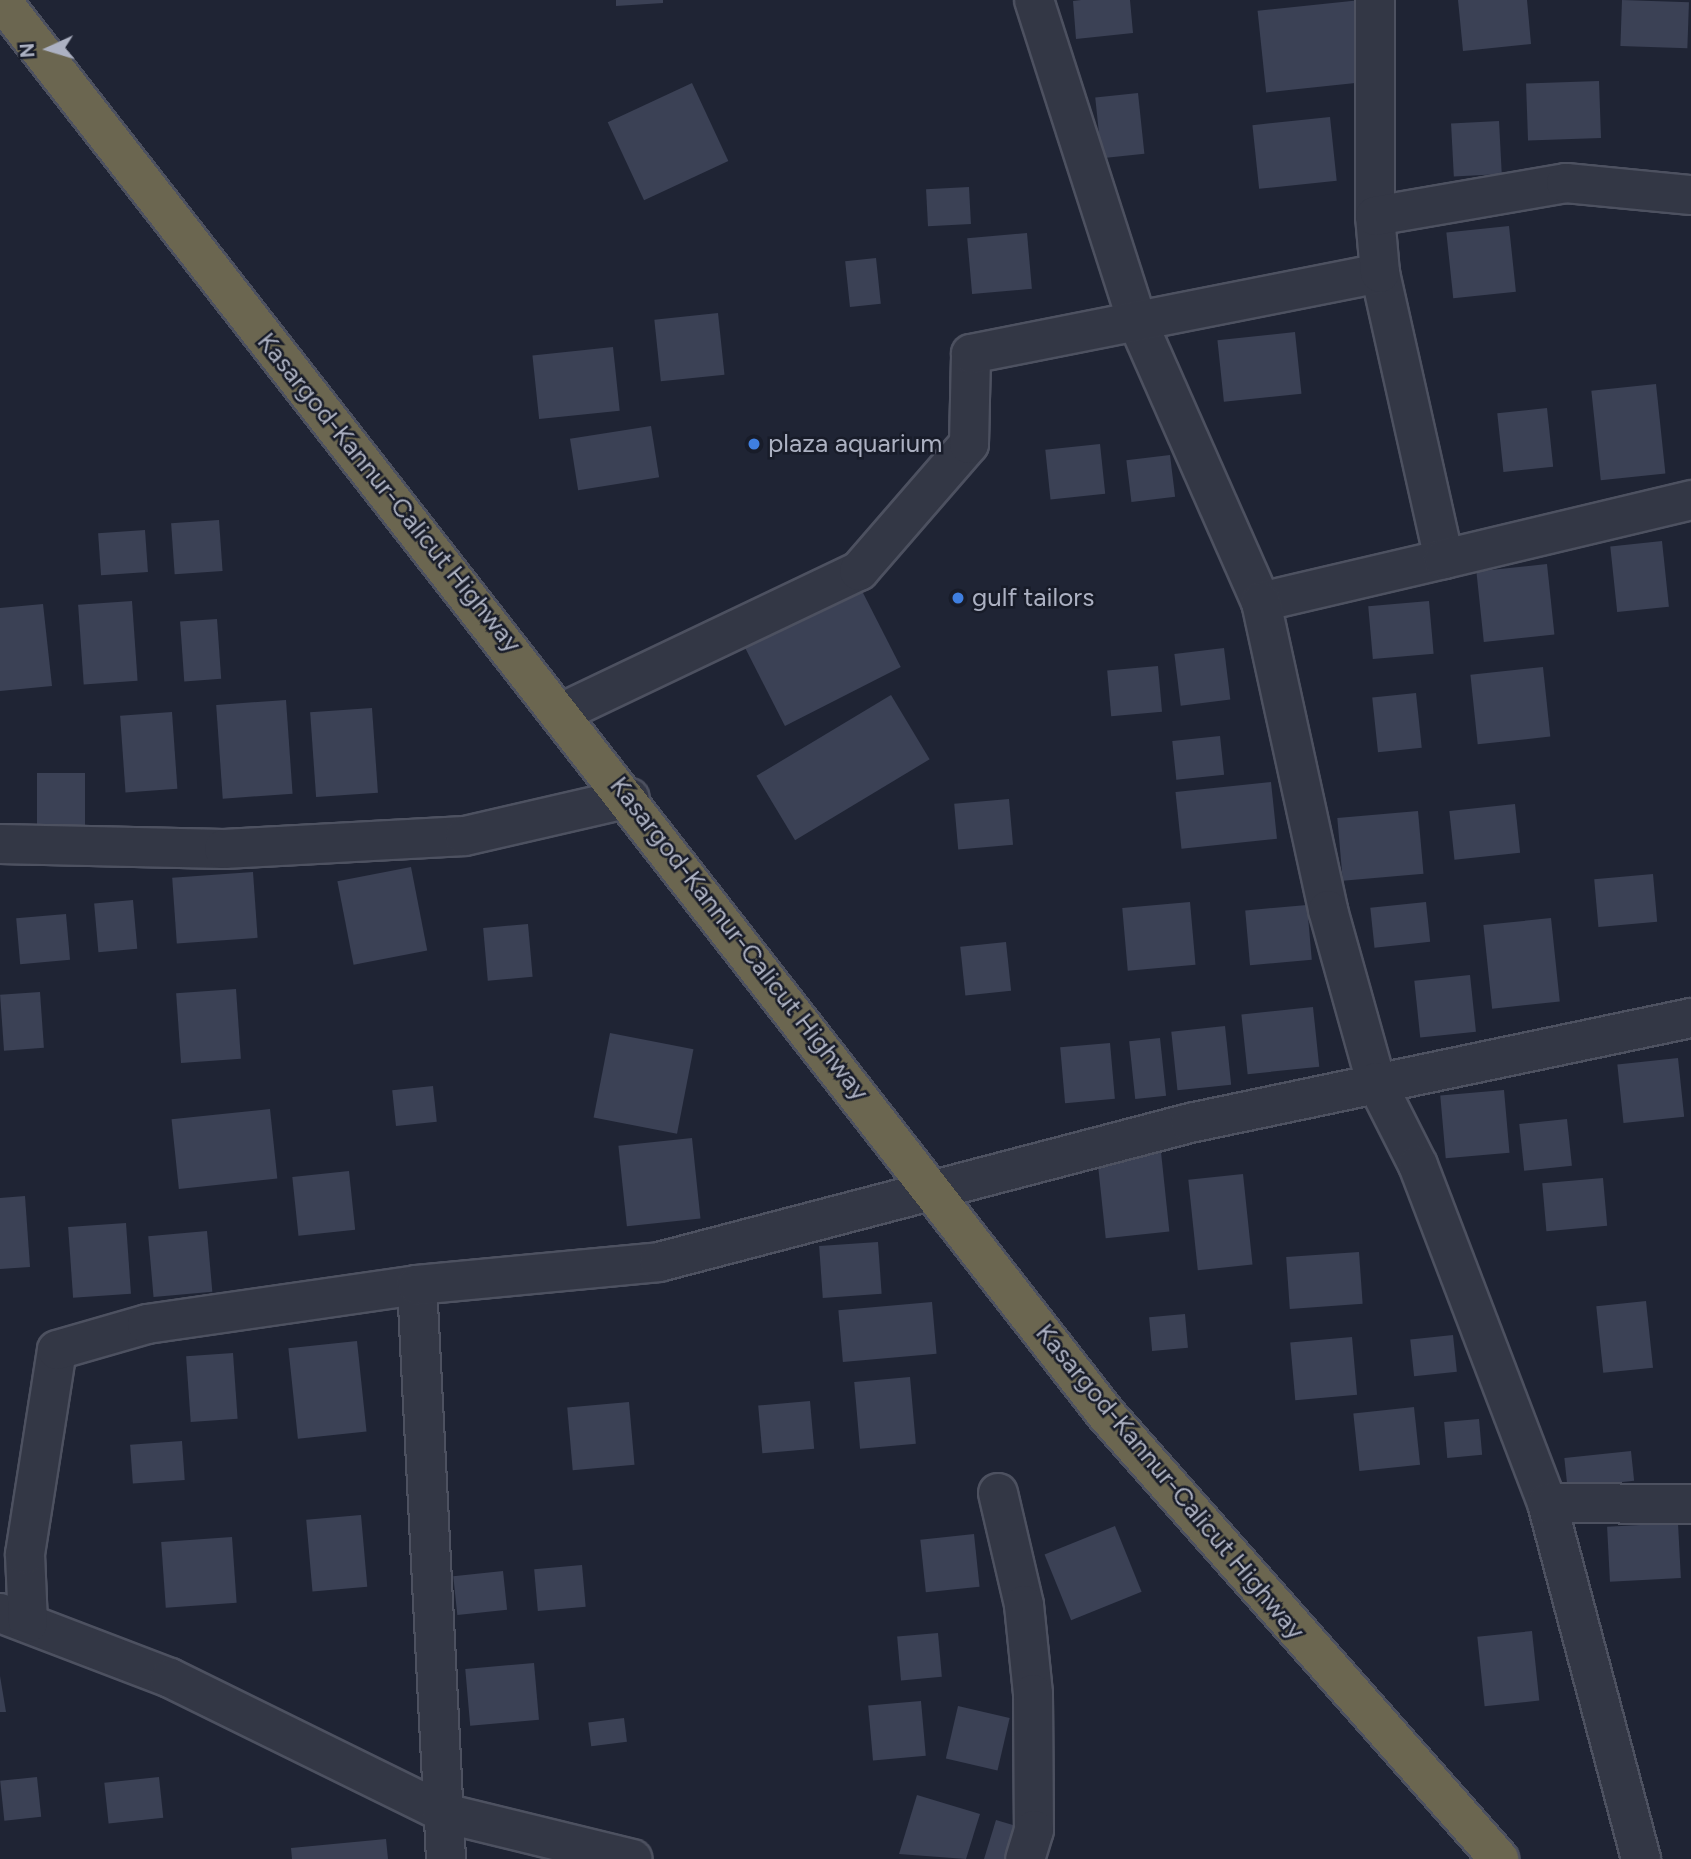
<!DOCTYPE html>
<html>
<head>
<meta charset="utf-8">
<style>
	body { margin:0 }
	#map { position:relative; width:1691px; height:1859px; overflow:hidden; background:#1f2434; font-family:Figtree,sans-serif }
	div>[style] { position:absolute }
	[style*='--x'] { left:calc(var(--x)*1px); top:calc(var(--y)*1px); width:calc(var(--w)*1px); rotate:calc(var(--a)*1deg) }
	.building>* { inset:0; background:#3b4155; transform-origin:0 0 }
	.roads { filter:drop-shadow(2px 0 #4d5160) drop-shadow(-2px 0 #4d5160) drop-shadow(0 2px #4d5160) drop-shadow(0 -2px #4d5160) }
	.minor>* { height:38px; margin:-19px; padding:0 19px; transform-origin:19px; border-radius:19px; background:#333745 }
	.highway>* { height:38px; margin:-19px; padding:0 19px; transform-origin:19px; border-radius:19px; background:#6b6650 }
	.dots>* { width:19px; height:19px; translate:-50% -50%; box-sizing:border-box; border:4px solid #181c29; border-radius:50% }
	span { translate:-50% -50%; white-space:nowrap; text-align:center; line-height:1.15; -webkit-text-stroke:5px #181c29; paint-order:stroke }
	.poi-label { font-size:26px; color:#acb1c2 }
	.left { translate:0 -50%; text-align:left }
	.street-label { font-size:26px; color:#acb1c2 }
	.north { position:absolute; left:14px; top:14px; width:70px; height:70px; -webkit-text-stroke:5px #181c29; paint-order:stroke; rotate:266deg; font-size:19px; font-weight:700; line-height:28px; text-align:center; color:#acb1c2 }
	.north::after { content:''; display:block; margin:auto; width:24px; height:32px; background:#acb1c2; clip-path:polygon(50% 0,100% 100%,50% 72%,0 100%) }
</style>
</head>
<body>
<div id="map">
	<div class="building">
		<div style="clip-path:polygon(616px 0,663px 0,663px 3px,616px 6px)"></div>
		<div style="clip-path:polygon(1081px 0,1130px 0,1133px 33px,1076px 39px,1073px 1px)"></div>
		<div style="left:1361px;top:0;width:82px;height:104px;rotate:84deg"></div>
		<div style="clip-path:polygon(1458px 0,1527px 0,1531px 44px,1463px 51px)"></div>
		<div style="left:1622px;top:0;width:67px;height:46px;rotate:2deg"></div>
		<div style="left:1599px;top:81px;width:57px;height:73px;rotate:88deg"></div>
		<div style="left:692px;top:83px;width:86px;height:93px;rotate:65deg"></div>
		<div style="left:1138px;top:93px;width:61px;height:43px;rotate:84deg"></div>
		<div style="left:1330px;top:117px;width:64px;height:78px;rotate:84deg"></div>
		<div style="left:1499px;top:121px;width:53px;height:48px;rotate:87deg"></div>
		<div style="left:969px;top:187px;width:37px;height:43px;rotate:87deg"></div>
		<div style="left:1509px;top:226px;width:66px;height:63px;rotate:84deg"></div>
		<div style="left:1027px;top:233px;width:56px;height:60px;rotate:85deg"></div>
		<div style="left:876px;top:258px;width:46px;height:31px;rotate:84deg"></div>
		<div style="left:718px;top:313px;width:62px;height:64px;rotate:84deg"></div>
		<div style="left:1295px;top:332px;width:62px;height:78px;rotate:84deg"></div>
		<div style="left:613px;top:347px;width:64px;height:81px;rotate:84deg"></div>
		<div style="left:1656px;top:384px;width:90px;height:65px;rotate:84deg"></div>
		<div style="left:1547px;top:408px;width:59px;height:50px;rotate:84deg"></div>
		<div style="left:651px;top:426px;width:52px;height:82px;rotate:81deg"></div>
		<div style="left:1100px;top:444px;width:50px;height:55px;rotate:84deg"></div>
		<div style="left:1170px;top:455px;width:42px;height:44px;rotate:83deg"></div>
		<div style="left:219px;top:520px;width:51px;height:48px;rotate:86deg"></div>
		<div style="left:145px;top:530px;width:42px;height:47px;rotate:86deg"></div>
		<div style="left:1662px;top:541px;width:66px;height:52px;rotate:84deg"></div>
		<div style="left:1547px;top:564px;width:71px;height:71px;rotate:84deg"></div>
		<div style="left:859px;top:585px;width:92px;height:130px;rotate:63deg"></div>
		<div style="left:132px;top:601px;width:80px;height:54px;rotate:86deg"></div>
		<div style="left:1429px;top:601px;width:53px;height:61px;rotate:85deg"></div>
		<div style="clip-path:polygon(43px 604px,52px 686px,0 691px,0 608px)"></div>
		<div style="left:217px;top:619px;width:60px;height:37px;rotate:86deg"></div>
		<div style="left:1224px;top:648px;width:52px;height:50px;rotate:83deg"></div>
		<div style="left:1158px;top:666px;width:46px;height:51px;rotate:85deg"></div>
		<div style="left:1543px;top:667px;width:70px;height:73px;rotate:84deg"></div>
		<div style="left:1416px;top:693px;width:55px;height:44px;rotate:84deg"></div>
		<div style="left:891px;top:695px;width:75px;height:157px;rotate:59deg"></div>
		<div style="left:286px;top:700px;width:94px;height:70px;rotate:86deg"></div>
		<div style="left:372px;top:708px;width:85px;height:62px;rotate:86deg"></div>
		<div style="left:172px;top:712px;width:77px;height:52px;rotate:86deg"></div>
		<div style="left:1220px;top:736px;width:39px;height:48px;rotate:84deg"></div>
		<div style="left:37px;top:773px;width:48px;height:52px"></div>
		<div style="left:1271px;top:782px;width:57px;height:96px;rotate:84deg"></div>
		<div style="left:1009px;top:799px;width:46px;height:55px;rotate:85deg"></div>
		<div style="left:1515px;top:804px;width:49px;height:66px;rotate:84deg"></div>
		<div style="left:1418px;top:811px;width:63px;height:81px;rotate:85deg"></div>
		<div style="left:411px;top:867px;width:85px;height:75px;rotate:79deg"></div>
		<div style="left:253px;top:872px;width:66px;height:81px;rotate:86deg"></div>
		<div style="left:1653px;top:874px;width:48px;height:59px;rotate:85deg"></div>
		<div style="left:133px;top:900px;width:49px;height:39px;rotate:85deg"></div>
		<div style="left:1190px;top:902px;width:63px;height:68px;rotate:85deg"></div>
		<div style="left:1426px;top:902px;width:40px;height:56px;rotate:84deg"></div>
		<div style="left:1307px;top:905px;width:55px;height:62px;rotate:85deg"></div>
		<div style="left:66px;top:914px;width:46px;height:50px;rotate:85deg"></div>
		<div style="left:1551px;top:918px;width:84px;height:68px;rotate:84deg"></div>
		<div style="left:528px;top:924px;width:53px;height:45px;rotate:85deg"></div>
		<div style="left:1006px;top:942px;width:49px;height:46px;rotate:84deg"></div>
		<div style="left:1470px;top:975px;width:57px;height:56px;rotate:84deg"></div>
		<div style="left:236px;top:989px;width:70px;height:60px;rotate:86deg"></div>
		<div style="left:40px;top:992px;width:56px;height:40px;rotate:86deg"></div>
		<div style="left:1313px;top:1007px;width:60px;height:72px;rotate:84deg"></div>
		<div style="left:1225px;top:1026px;width:59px;height:54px;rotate:84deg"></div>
		<div style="left:610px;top:1033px;width:85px;height:86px;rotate:11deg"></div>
		<div style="left:1160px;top:1038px;width:58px;height:31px;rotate:84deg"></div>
		<div style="left:1110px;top:1043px;width:56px;height:50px;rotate:85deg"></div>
		<div style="left:1678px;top:1058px;width:59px;height:61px;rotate:84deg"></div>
		<div style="left:433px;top:1086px;width:36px;height:41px;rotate:84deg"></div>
		<div style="left:1504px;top:1090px;width:63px;height:64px;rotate:85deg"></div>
		<div style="left:270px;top:1109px;width:70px;height:99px;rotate:84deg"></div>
		<div style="left:1567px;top:1119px;width:47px;height:48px;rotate:84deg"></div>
		<div style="left:692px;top:1138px;width:81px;height:74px;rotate:84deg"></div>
		<div style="left:1161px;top:1152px;width:80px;height:64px;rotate:84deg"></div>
		<div style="left:349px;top:1171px;width:59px;height:57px;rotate:84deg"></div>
		<div style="left:1243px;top:1174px;width:91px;height:55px;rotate:84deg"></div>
		<div style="left:1603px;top:1178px;width:48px;height:61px;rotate:85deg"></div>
		<div style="clip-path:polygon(25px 1196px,30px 1267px,0 1269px,0 1198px)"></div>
		<div style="left:126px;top:1223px;width:71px;height:58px;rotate:86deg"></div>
		<div style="left:207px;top:1231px;width:61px;height:59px;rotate:85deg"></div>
		<div style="left:878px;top:1242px;width:52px;height:59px;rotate:86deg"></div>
		<div style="left:1359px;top:1252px;width:52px;height:73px;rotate:86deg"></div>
		<div style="left:1646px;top:1301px;width:67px;height:50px;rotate:84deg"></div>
		<div style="left:932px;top:1302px;width:52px;height:94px;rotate:85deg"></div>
		<div style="left:1185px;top:1314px;width:34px;height:36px;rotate:85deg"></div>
		<div style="left:1453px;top:1335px;width:37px;height:43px;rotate:84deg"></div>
		<div style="left:1352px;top:1337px;width:58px;height:62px;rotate:85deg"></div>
		<div style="left:357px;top:1341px;width:91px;height:69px;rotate:84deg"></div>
		<div style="left:233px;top:1353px;width:66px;height:47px;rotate:86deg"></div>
		<div style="left:910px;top:1377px;width:67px;height:56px;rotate:85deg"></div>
		<div style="left:810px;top:1401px;width:48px;height:52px;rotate:85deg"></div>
		<div style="left:629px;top:1402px;width:63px;height:62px;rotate:85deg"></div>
		<div style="left:1414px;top:1407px;width:58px;height:61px;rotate:84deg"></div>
		<div style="left:1479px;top:1419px;width:36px;height:35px;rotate:85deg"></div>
		<div style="left:182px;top:1441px;width:39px;height:52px;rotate:86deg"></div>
		<div style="left:1631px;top:1451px;width:30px;height:67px;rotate:84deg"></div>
		<div style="left:361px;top:1515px;width:72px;height:55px;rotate:85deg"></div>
		<div style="left:1678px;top:1523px;width:55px;height:71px;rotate:87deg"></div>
		<div style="left:1115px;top:1526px;width:71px;height:76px;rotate:68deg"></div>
		<div style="left:974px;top:1534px;width:53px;height:54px;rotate:84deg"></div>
		<div style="left:232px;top:1537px;width:66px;height:71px;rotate:86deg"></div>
		<div style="left:582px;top:1565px;width:42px;height:48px;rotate:85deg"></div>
		<div style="left:503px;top:1571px;width:39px;height:50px;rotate:84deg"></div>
		<div style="left:1532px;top:1631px;width:70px;height:55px;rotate:84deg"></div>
		<div style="left:938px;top:1633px;width:44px;height:41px;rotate:85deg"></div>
		<div style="left:534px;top:1663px;width:57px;height:69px;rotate:85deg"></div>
		<div style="clip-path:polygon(0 1676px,6px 1712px,0 1712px)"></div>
		<div style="left:921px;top:1701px;width:55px;height:53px;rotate:85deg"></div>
		<div style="left:958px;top:1706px;width:53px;height:54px;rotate:13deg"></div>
		<div style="left:624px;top:1718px;width:24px;height:36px;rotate:83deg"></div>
		<div style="left:37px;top:1777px;width:40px;height:37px;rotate:84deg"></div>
		<div style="left:159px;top:1777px;width:41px;height:55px;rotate:84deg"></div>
		<div style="clip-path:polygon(917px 1795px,980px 1814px,966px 1859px,899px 1854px)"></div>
		<div style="clip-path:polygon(996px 1820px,1027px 1829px,1017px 1859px,984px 1859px)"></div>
		<div style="clip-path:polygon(386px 1839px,388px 1859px,292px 1859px,291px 1848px)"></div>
	</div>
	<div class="roads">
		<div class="minor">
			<div style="--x:1034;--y:0;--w:337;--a:72.2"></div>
			<div style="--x:1137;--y:321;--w:307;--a:66.2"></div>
			<div style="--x:1375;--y:216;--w:216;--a:-90"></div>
			<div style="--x:1380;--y:273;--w:293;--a:77.4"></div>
			<div style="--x:1444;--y:559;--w:188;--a:166.8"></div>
			<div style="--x:1261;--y:602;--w:315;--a:77.7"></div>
			<div style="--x:1328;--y:910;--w:179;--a:74.4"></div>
			<div style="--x:1376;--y:1082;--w:93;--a:63.2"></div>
			<div style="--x:1418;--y:1165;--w:362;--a:69.1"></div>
			<div style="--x:1547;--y:1503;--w:368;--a:75.2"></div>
			<div style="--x:1444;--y:559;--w:254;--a:-13.4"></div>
			<div style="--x:563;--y:712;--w:328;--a:-25.5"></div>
			<div style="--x:859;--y:571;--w:168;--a:-49.1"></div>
			<div style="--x:969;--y:444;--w:90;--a:-88.7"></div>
			<div style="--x:971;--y:354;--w:417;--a:-11.2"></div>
			<div style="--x:1380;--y:273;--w:57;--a:-95"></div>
			<div style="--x:1375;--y:216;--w:194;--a:-9.8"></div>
			<div style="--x:1566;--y:183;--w:126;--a:5.5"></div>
			<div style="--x:0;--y:844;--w:224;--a:1.3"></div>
			<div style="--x:224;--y:849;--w:241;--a:-3.1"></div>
			<div style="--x:465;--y:836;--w:169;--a:-13"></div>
			<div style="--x:998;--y:1493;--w:115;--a:76.9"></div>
			<div style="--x:1024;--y:1605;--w:89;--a:84.2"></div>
			<div style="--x:1033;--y:1694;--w:136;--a:89.6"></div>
			<div style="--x:1034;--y:1830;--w:30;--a:107"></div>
			<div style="--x:1547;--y:1503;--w:144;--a:0.4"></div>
			<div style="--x:0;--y:1613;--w:182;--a:20.9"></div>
			<div style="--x:170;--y:1678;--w:305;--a:26.2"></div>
			<div style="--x:444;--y:1813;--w:194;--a:13.7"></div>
			<div style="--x:28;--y:1623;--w:69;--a:-92.5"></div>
			<div style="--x:25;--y:1554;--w:206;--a:-81.1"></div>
			<div style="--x:57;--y:1350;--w:94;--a:-16.1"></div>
			<div style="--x:147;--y:1324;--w:273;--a:-8.2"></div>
			<div style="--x:446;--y:1859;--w:575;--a:-92.89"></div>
			<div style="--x:417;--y:1285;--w:243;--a:-5.4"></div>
			<div style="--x:659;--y:1262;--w:549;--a:-14.67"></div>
			<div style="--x:1190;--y:1123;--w:512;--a:-11.84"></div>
		</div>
		<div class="highway">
			<div style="--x:1;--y:0;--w:1792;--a:52"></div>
			<div style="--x:1104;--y:1412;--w:597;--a:48.53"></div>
		</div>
	</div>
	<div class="dots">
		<div style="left:754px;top:444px;background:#3f7fe0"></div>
		<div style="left:958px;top:598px;background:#3f7fe0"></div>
	</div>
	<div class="poi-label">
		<span class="left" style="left:768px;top:444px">plaza aquarium</span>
		<span class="left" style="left:972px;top:598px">gulf tailors</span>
	</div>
	<div class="street-label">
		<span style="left:389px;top:493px;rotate:51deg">Kasargod-Kannur-Calicut Highway</span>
		<span style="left:739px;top:939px;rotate:52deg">Kasargod-Kannur-Calicut Highway</span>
		<span style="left:1170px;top:1482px;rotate:50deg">Kasargod-Kannur-Calicut Highway</span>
	</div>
	<div class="north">N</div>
</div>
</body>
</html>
